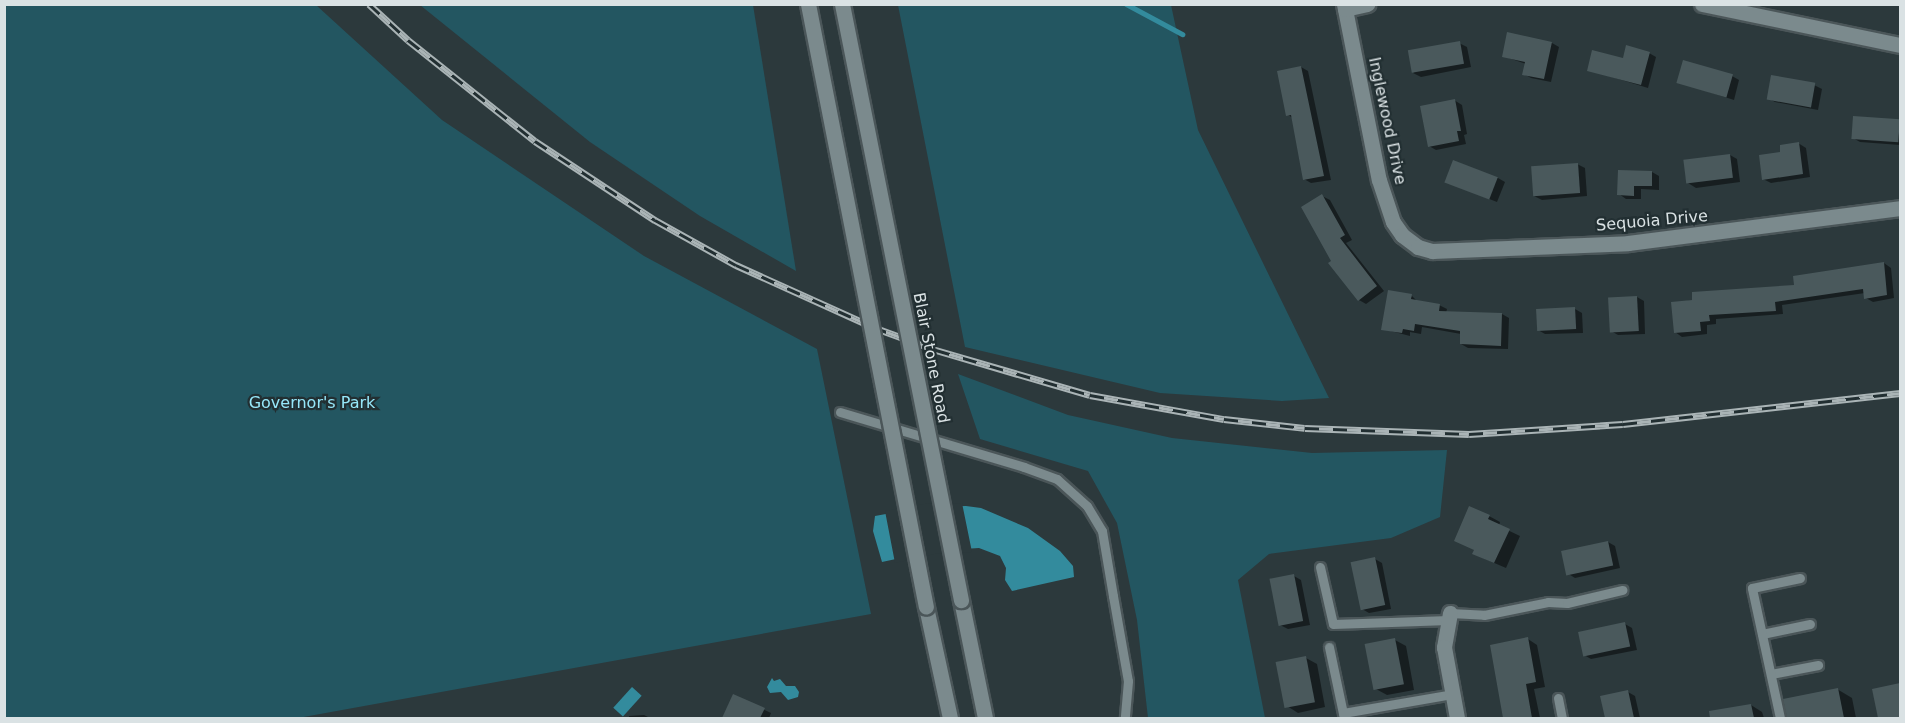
<!DOCTYPE html>
<html>
<head>
<meta charset="utf-8">
<style>
	body { margin:0 }
	#map { position:relative; width:1905px; height:723px; overflow:hidden; background:#2c393c; font-family:"DejaVu Sans",sans-serif }
	div>[style] { position:absolute }
	[style*='--x'] { left:calc(var(--x)*1px); top:calc(var(--y)*1px); width:calc(var(--w)*1px); rotate:calc(var(--a)*1deg) }
	.green>* { inset:0; background:#235661 }
	.water>* { inset:0; background:#338b9d; transform-origin:0 0 }
	.pier>* { inset:0; background:#2c393c }
	.shadow>* { inset:0; background:#0007 }
	.stream>* { height:5px; margin:-2.5px; padding:0 2.5px; transform-origin:2.5px; border-radius:2.5px; background:#338b9d }
	.building>* { inset:0; background:#4a595c; transform-origin:0 0 }
	.roads { filter:drop-shadow(2px 0 #4b5659) drop-shadow(-2px 0 #4b5659) drop-shadow(0 2px #4b5659) drop-shadow(0 -2px #4b5659) }
	.service>* { height:9px; margin:-4.5px; padding:0 4.5px; transform-origin:4.5px; border-radius:4.5px; background:#7b8a8d }
	.minor>* { height:15px; margin:-7.5px; padding:0 7.5px; transform-origin:7.5px; border-radius:7.5px; background:#7b8a8d }
	.secondary>* { height:15px; margin:-7.5px; padding:0 7.5px; transform-origin:7.5px; border-radius:7.5px; background:#7b8a8d }
	.rail>* { height:7px; margin-top:-3.5px; transform-origin:0; background:repeating-linear-gradient(90deg,#222f32 0 14px,#aab4b6 0 28px); box-sizing:border-box; border-block:2px solid #aab4b6 }
	.bridges { filter:drop-shadow(2px 0 #4b5659) drop-shadow(-2px 0 #4b5659) drop-shadow(0 2px #4b5659) drop-shadow(0 -2px #4b5659) }
	.secondary-bridge>* { height:15px; margin:-7.5px; padding:0 7.5px; transform-origin:7.5px; border-radius:7.5px; background:#7b8a8d }
	span { translate:-50% -50%; white-space:nowrap; text-align:center; line-height:1.15; -webkit-text-stroke:4.5px #222f32; paint-order:stroke }
	.street-label { font-size:16px; color:#dae2e4 }
	.park-label { font-size:16px; color:#96e7f9 }
	.frame { position:absolute; inset:0; border:6px solid #dae2e4; pointer-events:none }
</style>
</head>
<body>
<div id="map">
	<div class="green">
		<div style="clip-path:polygon(4px 5px,316px 5px,442px 120px,644px 256px,817px 349px,871px 614px,298px 718px,5px 718px)"></div>
		<div style="clip-path:polygon(420px 5px,753px 5px,796px 271px,700px 216px,590px 142px)"></div>
		<div style="clip-path:polygon(898px 5px,1171px 5px,1198px 130px,1329px 398px,1282px 401px,1160px 393px,965px 347px)"></div>
		<div style="clip-path:polygon(958px 374px,1068px 415px,1172px 438px,1312px 453px,1447px 450px,1440px 517px,1391px 538px,1269px 554px,1238px 580px,1265px 718px,1148px 718px,1137px 620px,1117px 523px,1088px 471px,980px 439px)"></div>
	</div>
	<div class="water">
		<div style="clip-path:polygon(966px 506px,981px 508px,1028px 528px,1060px 551px,1073px 566px,1074px 577px,1012px 591px,1005px 580px,1006px 568px,1000px 556px,979px 548px,933px 551px,882px 562px,873px 531px,875px 516px,924px 507px)"></div>
		<div style="clip-path:polygon(772px 678px,774px 681px,780px 679px,786px 686px,795px 686px,799px 692px,798px 697px,788px 700px,781px 692px,770px 693px,767px 687px)"></div>
		<div style="left:632px;top:687px;width:13px;height:28px;rotate:42deg"></div>
	</div>
	<div class="pier">
		<div style="clip-path:polygon(962px 503px,972px 552px,934px 554px,895px 563px,885px 511px,924px 504px)"></div>
	</div>
	<div class="shadow">
		<div style="clip-path:polygon(1508px 34px,1552px 43px,1559px 47px,1551px 82px,1531px 78px,1524px 74px,1526px 64px,1503px 56px)"></div>
		<div style="clip-path:polygon(1459px 43px,1467px 47px,1471px 67px,1421px 77px,1413px 73px)"></div>
		<div style="clip-path:polygon(1649px 53px,1656px 57px,1648px 88px,1589px 70px)"></div>
		<div style="clip-path:polygon(1301px 67px,1308px 71px,1331px 180px,1311px 183px,1304px 179px,1293px 118px,1288px 115px)"></div>
		<div style="clip-path:polygon(1732px 76px,1739px 80px,1734px 100px,1678px 82px)"></div>
		<div style="clip-path:polygon(1814px 85px,1822px 89px,1818px 110px,1775px 102px,1768px 98px)"></div>
		<div style="clip-path:polygon(1454px 100px,1462px 105px,1467px 134px,1464px 135px,1466px 144px,1436px 150px,1429px 146px)"></div>
		<div style="clip-path:polygon(1854px 118px,1900px 121px,1900px 145px,1860px 142px,1853px 138px)"></div>
		<div style="clip-path:polygon(1798px 143px,1806px 148px,1810px 177px,1771px 183px,1763px 179px,1782px 153px)"></div>
		<div style="clip-path:polygon(1730px 155px,1737px 159px,1740px 182px,1696px 188px,1688px 183px)"></div>
		<div style="clip-path:polygon(1577px 164px,1585px 168px,1587px 196px,1542px 200px,1534px 196px)"></div>
		<div style="clip-path:polygon(1652px 172px,1659px 176px,1659px 190px,1641px 189px,1641px 199px,1626px 199px,1619px 194px)"></div>
		<div style="clip-path:polygon(1498px 178px,1505px 182px,1497px 202px,1446px 182px)"></div>
		<div style="clip-path:polygon(1322px 196px,1330px 200px,1352px 240px,1346px 243px,1384px 291px,1366px 304px,1359px 300px,1333px 261px)"></div>
		<div style="clip-path:polygon(1884px 263px,1891px 268px,1894px 298px,1873px 302px,1866px 298px,1865px 293px,1782px 305px,1783px 314px,1716px 319px,1716px 324px,1707px 325px,1707px 334px,1682px 337px,1675px 332px,1672px 303px,1796px 286px,1794px 277px)"></div>
		<div style="clip-path:polygon(1412px 296px,1418px 302px,1439px 305px,1447px 309px,1446px 313px,1502px 314px,1509px 318px,1508px 349px,1468px 348px,1461px 344px,1461px 334px,1422px 327px,1421px 334px,1410px 332px,1410px 336px,1383px 329px)"></div>
		<div style="clip-path:polygon(1637px 297px,1644px 301px,1645px 334px,1618px 335px,1611px 331px)"></div>
		<div style="clip-path:polygon(1575px 309px,1582px 313px,1583px 333px,1545px 334px,1538px 330px)"></div>
		<div style="clip-path:polygon(1489px 516px,1500px 522px,1499px 526px,1520px 536px,1506px 568px,1485px 559px,1474px 553px,1475px 550px,1456px 540px)"></div>
		<div style="clip-path:polygon(1608px 542px,1615px 546px,1620px 568px,1575px 578px,1567px 573px)"></div>
		<div style="clip-path:polygon(1375px 559px,1382px 563px,1391px 609px,1369px 613px,1362px 609px)"></div>
		<div style="clip-path:polygon(1294px 576px,1301px 580px,1310px 625px,1288px 629px,1280px 625px)"></div>
		<div style="clip-path:polygon(1625px 624px,1632px 628px,1637px 650px,1591px 659px,1584px 655px)"></div>
		<div style="clip-path:polygon(1528px 639px,1537px 645px,1545px 687px,1534px 689px,1540px 718px,1504px 718px,1491px 646px)"></div>
		<div style="clip-path:polygon(1395px 640px,1406px 646px,1414px 690px,1387px 695px,1376px 689px)"></div>
		<div style="clip-path:polygon(1306px 658px,1317px 664px,1325px 707px,1298px 713px,1287px 706px)"></div>
		<div style="clip-path:polygon(1900px 685px,1900px 718px,1879px 718px,1874px 690px)"></div>
		<div style="clip-path:polygon(1837px 689px,1852px 698px,1856px 718px,1788px 718px,1785px 700px)"></div>
		<div style="clip-path:polygon(1628px 692px,1635px 696px,1640px 718px,1606px 718px,1602px 697px)"></div>
		<div style="clip-path:polygon(734px 696px,771px 713px,769px 718px,724px 718px)"></div>
		<div style="clip-path:polygon(1751px 705px,1762px 712px,1764px 718px,1711px 718px,1710px 713px)"></div>
		<div style="clip-path:polygon(644px 715px,650px 718px,629px 718px,629px 716px)"></div>
	</div>
	<div class="stream">
		<div style="--x:1126;--y:4;--w:64;--a:28.2"></div>
	</div>
	<div class="building">
		<div style="clip-path:polygon(1507px 32px,1552px 42px,1544px 79px,1522px 75px,1525px 62px,1502px 57px)"></div>
		<div style="left:1460px;top:41px;width:23px;height:53px;rotate:80deg"></div>
		<div style="clip-path:polygon(1626px 45px,1650px 52px,1641px 85px,1587px 71px,1592px 50px,1623px 58px)"></div>
		<div style="left:1683px;top:60px;width:52px;height:24px;rotate:16deg"></div>
		<div style="clip-path:polygon(1301px 66px,1324px 176px,1303px 180px,1291px 115px,1286px 116px,1277px 71px)"></div>
		<div style="left:1771px;top:75px;width:45px;height:25px;rotate:10deg"></div>
		<div style="clip-path:polygon(1455px 99px,1461px 131px,1457px 131px,1459px 141px,1428px 147px,1420px 106px)"></div>
		<div style="left:1853px;top:116px;width:47px;height:23px;rotate:4deg"></div>
		<div style="clip-path:polygon(1799px 142px,1803px 174px,1762px 180px,1759px 155px,1780px 152px,1780px 145px)"></div>
		<div style="left:1730px;top:154px;width:24px;height:47px;rotate:83deg"></div>
		<div style="left:1453px;top:160px;width:48px;height:24px;rotate:21deg"></div>
		<div style="left:1578px;top:163px;width:30px;height:47px;rotate:86deg"></div>
		<div style="clip-path:polygon(1618px 170px,1652px 171px,1652px 186px,1634px 186px,1634px 196px,1617px 195px)"></div>
		<div style="clip-path:polygon(1322px 194px,1345px 235px,1340px 238px,1377px 286px,1358px 301px,1328px 263px,1331px 261px,1301px 207px)"></div>
		<div style="clip-path:polygon(1884px 262px,1887px 295px,1864px 299px,1863px 289px,1775px 302px,1776px 311px,1709px 315px,1710px 321px,1700px 322px,1701px 331px,1674px 333px,1671px 302px,1692px 300px,1692px 292px,1794px 285px,1793px 276px)"></div>
		<div style="clip-path:polygon(1388px 290px,1412px 294px,1411px 299px,1440px 304px,1439px 311px,1502px 313px,1501px 346px,1460px 344px,1460px 331px,1415px 324px,1414px 331px,1403px 329px,1402px 333px,1381px 330px)"></div>
		<div style="left:1637px;top:296px;width:35px;height:29px;rotate:87deg"></div>
		<div style="left:1575px;top:307px;width:22px;height:39px;rotate:87deg"></div>
		<div style="clip-path:polygon(1469px 506px,1490px 515px,1488px 519px,1510px 529px,1494px 563px,1472px 554px,1474px 550px,1454px 541px)"></div>
		<div style="left:1608px;top:541px;width:25px;height:48px;rotate:78deg"></div>
		<div style="left:1375px;top:557px;width:49px;height:25px;rotate:78deg"></div>
		<div style="left:1294px;top:574px;width:48px;height:25px;rotate:79deg"></div>
		<div style="left:1625px;top:622px;width:25px;height:48px;rotate:78deg"></div>
		<div style="clip-path:polygon(1528px 637px,1536px 682px,1526px 684px,1532px 718px,1503px 718px,1490px 645px)"></div>
		<div style="left:1395px;top:638px;width:47px;height:31px;rotate:79deg"></div>
		<div style="left:1306px;top:656px;width:47px;height:31px;rotate:79deg"></div>
		<div style="clip-path:polygon(1900px 683px,1900px 718px,1878px 718px,1872px 689px)"></div>
		<div style="clip-path:polygon(1838px 688px,1844px 718px,1787px 718px,1783px 699px)"></div>
		<div style="clip-path:polygon(1628px 690px,1634px 718px,1605px 718px,1600px 696px)"></div>
		<div style="clip-path:polygon(733px 694px,765px 708px,760px 718px,722px 718px)"></div>
		<div style="clip-path:polygon(1751px 704px,1754px 718px,1710px 718px,1709px 711px)"></div>
	</div>
	<div class="roads">
		<div class="service">
			<div style="--x:840;--y:412;--w:192;--a:16.6"></div>
			<div style="--x:1024;--y:467;--w:35;--a:20"></div>
			<div style="--x:1057;--y:479;--w:40;--a:42"></div>
			<div style="--x:1087;--y:506;--w:29;--a:59"></div>
			<div style="--x:1102;--y:531;--w:66;--a:80.4"></div>
			<div style="--x:1113;--y:596;--w:86;--a:80"></div>
			<div style="--x:1128;--y:681;--w:37;--a:95"></div>
			<div style="--x:1320;--y:567;--w:58;--a:77.2"></div>
			<div style="--x:1333;--y:624;--w:116;--a:-2"></div>
			<div style="--x:1450;--y:613;--w:34;--a:3"></div>
			<div style="--x:1484;--y:615;--w:65;--a:-11.5"></div>
			<div style="--x:1548;--y:602;--w:19;--a:3"></div>
			<div style="--x:1567;--y:603;--w:57;--a:-13.3"></div>
			<div style="--x:1762;--y:634;--w:49;--a:-11.8"></div>
			<div style="--x:1329;--y:647;--w:73;--a:78.1"></div>
			<div style="--x:1771;--y:674;--w:48;--a:-10.8"></div>
			<div style="--x:1558;--y:698;--w:20;--a:79"></div>
			<div style="--x:1343;--y:713;--w:112;--a:-9.8"></div>
			<div style="--x:1780;--y:718;--w:133;--a:-102.2"></div>
			<div style="--x:1752;--y:588;--w:49;--a:-11.8"></div>
		</div>
		<div class="minor">
			<div style="--x:1344;--y:4;--w:179;--a:78.8"></div>
			<div style="--x:1379;--y:180;--w:44;--a:71.6"></div>
			<div style="--x:1393;--y:222;--w:16;--a:55"></div>
			<div style="--x:1402;--y:235;--w:20;--a:37"></div>
			<div style="--x:1418;--y:247;--w:15;--a:16"></div>
			<div style="--x:1432;--y:251;--w:196;--a:-2.3"></div>
			<div style="--x:1628;--y:243;--w:274;--a:-7.3"></div>
			<div style="--x:1702;--y:4;--w:202;--a:11.7"></div>
			<div style="--x:1345;--y:9;--w:23;--a:-13"></div>
			<div style="--x:1450;--y:613;--w:35;--a:100"></div>
			<div style="--x:1444;--y:647;--w:72;--a:79.6"></div>
		</div>
		<div class="secondary">
			<div style="--x:961;--y:600;--w:120;--a:78.5"></div>
			<div style="--x:926;--y:607;--w:114;--a:77.8"></div>
		</div>
	</div>
	<div class="rail">
		<div style="--x:369;--y:4;--w:53;--a:42.7"></div>
		<div style="--x:408;--y:40;--w:162;--a:38.5"></div>
		<div style="--x:535;--y:141;--w:144;--a:33.4"></div>
		<div style="--x:655;--y:220;--w:93;--a:29.1"></div>
		<div style="--x:736;--y:265;--w:150;--a:24.3"></div>
		<div style="--x:873;--y:327;--w:67;--a:20.1"></div>
		<div style="--x:936;--y:350;--w:160;--a:16.3"></div>
		<div style="--x:1090;--y:395;--w:136;--a:10.2"></div>
		<div style="--x:1224;--y:419;--w:81;--a:6.3"></div>
		<div style="--x:1305;--y:428;--w:164;--a:2.1"></div>
		<div style="--x:1469;--y:434;--w:154;--a:-3.7"></div>
		<div style="--x:1623;--y:424;--w:279;--a:-6.4"></div>
	</div>
	<div class="bridges">
		<div class="secondary-bridge">
			<div style="--x:808;--y:4;--w:614;--a:78.93"></div>
			<div style="--x:842;--y:4;--w:608;--a:78.71"></div>
		</div>
	</div>
	<div class="street-label">
		<span style="left:1387px;top:121px;rotate:78deg">Inglewood Drive</span>
		<span style="left:1652px;top:221px;rotate:-5deg">Sequoia Drive</span>
		<span style="left:931px;top:358px;rotate:79deg">Blair Stone Road</span>
	</div>
	<div class="park-label">
		<span style="left:312px;top:403px">Governor's Park</span>
	</div>
	<div class="frame"></div>
</div>
</body>
</html>
